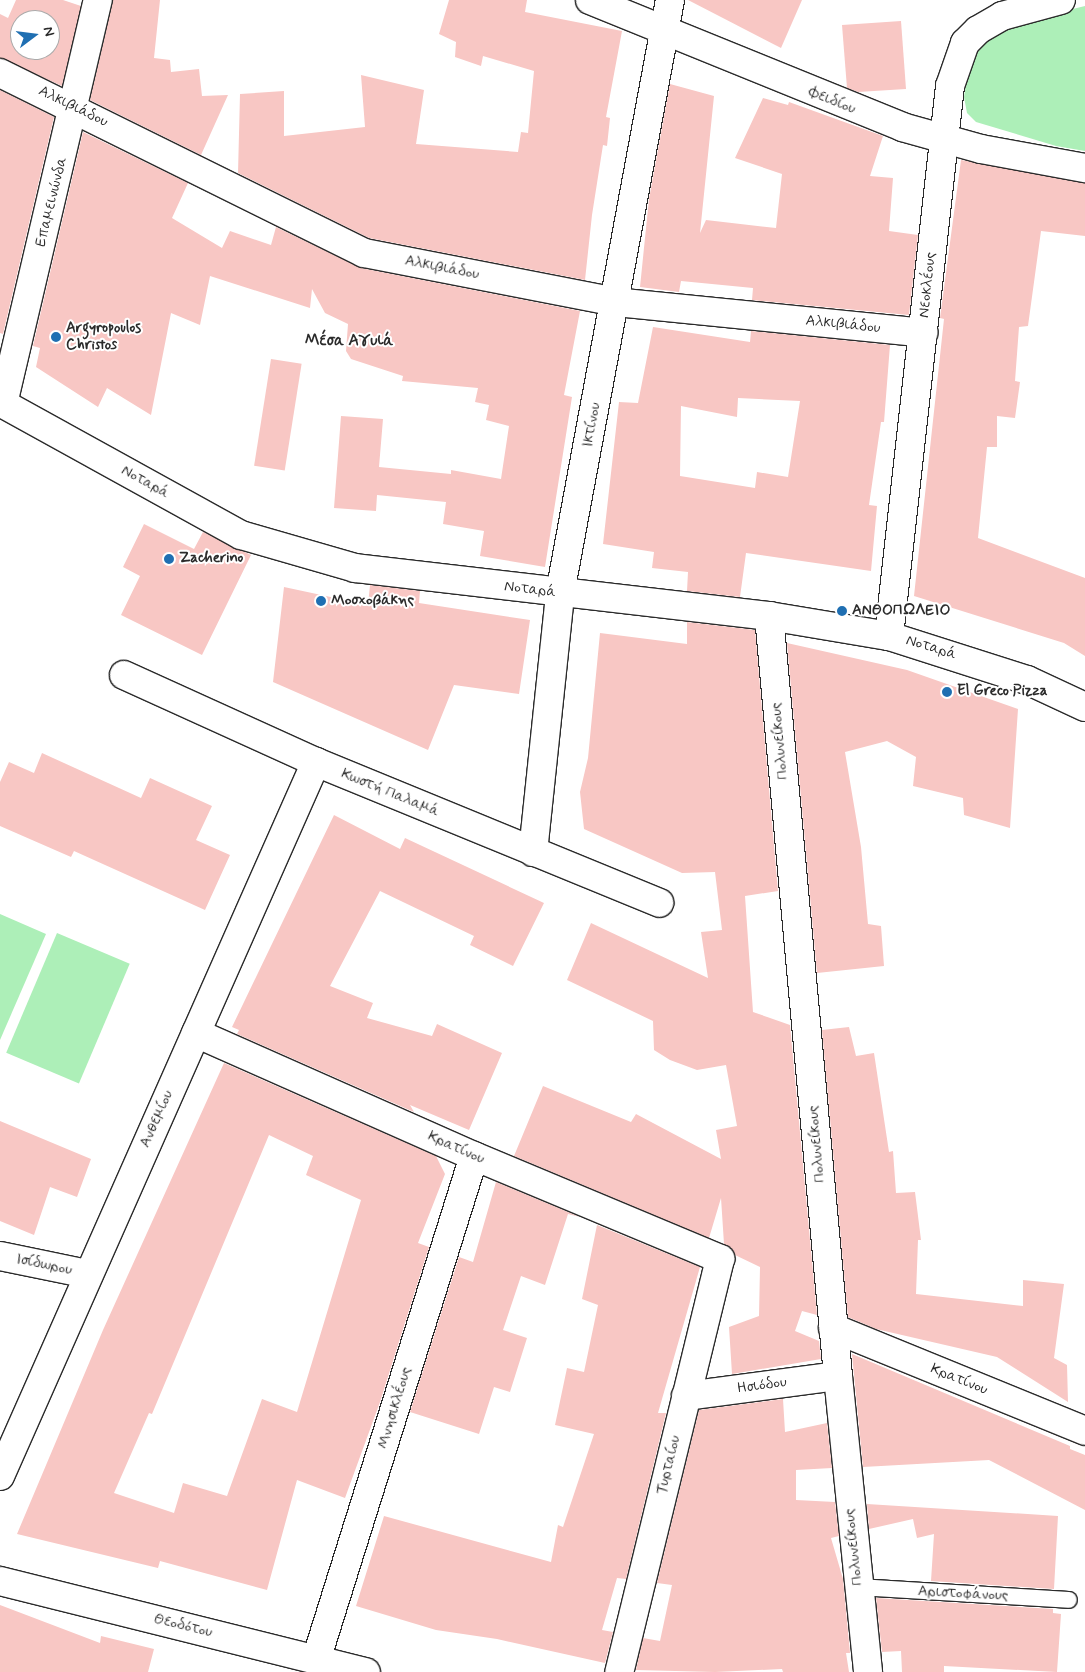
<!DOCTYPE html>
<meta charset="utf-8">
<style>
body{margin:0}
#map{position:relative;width:1085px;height:1672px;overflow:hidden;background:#fff;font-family:Mynerve,sans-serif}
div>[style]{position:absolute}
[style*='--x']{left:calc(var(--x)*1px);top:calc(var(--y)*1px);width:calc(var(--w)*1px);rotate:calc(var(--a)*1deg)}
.green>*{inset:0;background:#adefb8;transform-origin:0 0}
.building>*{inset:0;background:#f8c7c4;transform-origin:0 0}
.roads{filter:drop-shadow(1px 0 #2b2b2b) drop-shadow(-1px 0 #2b2b2b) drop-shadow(0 1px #2b2b2b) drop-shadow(0 -1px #2b2b2b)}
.service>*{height:16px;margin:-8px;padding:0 8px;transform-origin:8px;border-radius:8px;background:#fff}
.minor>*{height:28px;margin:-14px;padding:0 14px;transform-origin:14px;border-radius:14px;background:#fff}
.secondary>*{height:28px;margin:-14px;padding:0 14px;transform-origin:14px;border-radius:14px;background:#fff}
.dots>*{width:14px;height:14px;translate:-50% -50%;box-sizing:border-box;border:2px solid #fff;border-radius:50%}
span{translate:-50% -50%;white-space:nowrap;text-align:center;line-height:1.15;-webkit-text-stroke:4px #fff;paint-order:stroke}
.street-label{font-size:15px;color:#2b2b2b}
.poi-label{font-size:15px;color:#2b2b2b;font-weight:700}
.left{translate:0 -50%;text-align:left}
.neighbourhood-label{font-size:16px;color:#2b2b2b;font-weight:700}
.north{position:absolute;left:10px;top:10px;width:50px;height:50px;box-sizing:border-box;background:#fff;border:1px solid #aaa;border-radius:50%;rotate:75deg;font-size:14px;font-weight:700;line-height:20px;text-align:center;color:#2b2b2b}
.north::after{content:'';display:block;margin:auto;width:18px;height:22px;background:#1f6fb2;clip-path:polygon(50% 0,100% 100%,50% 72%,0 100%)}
</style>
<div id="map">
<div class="green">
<i style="clip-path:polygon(1085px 6px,1085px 151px,1056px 146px,976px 122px,967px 113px,964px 97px,968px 69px,981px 43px,1016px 23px)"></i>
<i style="clip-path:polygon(0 914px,46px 934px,0 1040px)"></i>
<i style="left:57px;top:933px;width:79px;height:130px;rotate:23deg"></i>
</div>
<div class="building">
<i style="clip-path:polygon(evenodd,16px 0,63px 0,81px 6px,62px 86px,0 58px,0 14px,8px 18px,16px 0,20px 20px,50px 20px,50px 50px,20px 50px,20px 20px)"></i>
<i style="clip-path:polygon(113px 0,160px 0,154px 58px,170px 60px,171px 72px,199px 69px,202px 96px,228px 95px,201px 155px,90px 100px)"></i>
<i style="clip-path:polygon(449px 0,527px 0,525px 12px,622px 31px,606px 117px,610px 118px,607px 146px,603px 145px,592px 215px,585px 280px,369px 238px,238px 173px,240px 94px,284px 91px,284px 136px,365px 127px,361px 75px,424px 90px,416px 144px,518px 152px,521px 132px,528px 133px,534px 71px,483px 56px,481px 66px,455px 57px,456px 42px,439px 34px)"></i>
<i style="clip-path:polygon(688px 0,802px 0,781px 48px)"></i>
<i style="clip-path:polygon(901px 21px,906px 89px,858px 92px,847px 88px,842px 25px)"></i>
<i style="clip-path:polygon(670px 84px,714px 96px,700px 233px,706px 220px,776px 228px,782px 174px,735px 158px,763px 98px,788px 105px,789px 102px,883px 136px,870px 176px,893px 178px,889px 231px,918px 235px,909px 315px,752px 300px,753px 288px,681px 281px,679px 292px,640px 287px,649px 199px)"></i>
<i style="clip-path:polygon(0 90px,54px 117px,3px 334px,0 333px)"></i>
<i style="clip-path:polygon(83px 132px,188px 183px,172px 218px,222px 248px,230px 231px,271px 245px,276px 227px,361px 268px,580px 311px,564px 395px,572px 397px,545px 567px,480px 556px,484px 531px,443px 524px,446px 502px,377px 495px,376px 511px,334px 508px,341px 416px,383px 419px,379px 467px,451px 474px,451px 470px,501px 479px,509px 426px,486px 420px,489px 405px,475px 402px,478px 388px,402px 381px,403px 376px,351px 359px,346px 351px,348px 324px,325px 313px,312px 289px,310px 308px,210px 276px,200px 325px,171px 313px,151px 415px,107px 388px,98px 407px,36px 367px,40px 348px,33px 346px)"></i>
<i style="clip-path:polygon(961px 160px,1085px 183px,1085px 236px,1041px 231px,1028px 326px,1019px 327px,1015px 381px,1020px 382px,1015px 418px,997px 416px,997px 447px,987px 447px,978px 538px,1085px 578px,1085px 656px,1064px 643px,914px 596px,944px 319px,940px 318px)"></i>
<i style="clip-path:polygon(evenodd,653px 327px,750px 342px,751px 331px,890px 345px,884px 422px,881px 422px,869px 505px,877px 506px,871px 571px,746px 553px,740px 597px,687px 591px,688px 572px,652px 568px,654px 552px,603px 544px,619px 402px,638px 403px,653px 327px,738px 398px,800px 401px,788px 477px,757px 472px,755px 488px,680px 476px,681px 406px,737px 417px,738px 398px)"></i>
<i style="left:271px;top:359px;width:31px;height:108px;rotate:9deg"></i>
<i style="clip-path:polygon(144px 524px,194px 549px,203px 532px,251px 555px,202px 655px,121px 615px,140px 576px,123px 567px)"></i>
<i style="clip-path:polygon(370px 585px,420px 591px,419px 603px,530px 620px,519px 694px,454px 685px,428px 750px,273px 682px,284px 587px,368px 605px)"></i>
<i style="clip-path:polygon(687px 622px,755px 630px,778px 891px,745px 896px,753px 1012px,790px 1025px,817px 1315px,802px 1311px,795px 1331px,819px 1341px,821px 1359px,732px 1374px,729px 1327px,759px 1316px,760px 1267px,735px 1255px,724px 1244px,721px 1198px,709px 1238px,514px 1156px,543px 1086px,631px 1122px,636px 1114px,721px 1159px,716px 1130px,737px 1126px,726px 1065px,697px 1070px,670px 1060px,654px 1050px,653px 1021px,567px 980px,591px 923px,708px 978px,701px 932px,722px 930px,715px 872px,682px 873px,584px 829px,580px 792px,588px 758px,600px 633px,687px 644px)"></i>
<i style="clip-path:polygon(787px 643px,907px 670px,1018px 709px,1010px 828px,964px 815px,963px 798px,913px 786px,916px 757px,887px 741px,845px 752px,861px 847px,868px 924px,881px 926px,884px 966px,817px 973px)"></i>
<i style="clip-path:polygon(42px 753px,141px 798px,150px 778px,212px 806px,196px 840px,230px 855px,205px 910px,74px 851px,71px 857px,0 826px,0 782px,9px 762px,34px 773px)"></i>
<i style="clip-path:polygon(334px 815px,400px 849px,405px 838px,544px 903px,513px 966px,470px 945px,474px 936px,380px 891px,330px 986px,373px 1003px,367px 1018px,432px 1036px,437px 1024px,502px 1053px,469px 1130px,410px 1105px,414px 1112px,237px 1034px,239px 1030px,232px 1027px)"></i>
<i style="clip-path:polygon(849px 1027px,856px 1056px,874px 1053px,889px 1152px,893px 1151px,896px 1193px,915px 1192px,921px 1240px,918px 1240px,916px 1294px,1023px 1306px,1023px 1280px,1064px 1284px,1054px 1358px,1067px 1365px,1068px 1402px,997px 1357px,876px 1329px,848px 1317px,822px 1030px)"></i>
<i style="clip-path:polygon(evenodd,224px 1063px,436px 1156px,445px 1174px,418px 1243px,429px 1247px,380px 1402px,345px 1498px,297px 1480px,267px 1590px,160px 1561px,158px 1568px,17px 1534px,103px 1330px,224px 1063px,269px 1135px,313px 1156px,306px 1175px,361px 1200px,297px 1412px,262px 1399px,227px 1496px,183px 1483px,174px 1513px,114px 1493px,149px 1413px,152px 1414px,269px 1135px)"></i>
<i style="clip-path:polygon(0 1121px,91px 1159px,77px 1197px,50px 1187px,34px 1235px,0 1221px)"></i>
<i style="clip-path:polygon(496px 1182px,580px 1217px,568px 1214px,545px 1285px,521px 1276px,503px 1330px,527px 1338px,510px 1392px,494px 1387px,479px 1434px,410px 1412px,459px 1257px,473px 1262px)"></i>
<i style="clip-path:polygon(597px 1225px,700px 1267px,658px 1413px,666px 1413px,626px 1579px,617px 1578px,602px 1630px,613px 1632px,605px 1663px,497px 1639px,436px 1630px,356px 1606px,384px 1516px,551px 1562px,558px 1525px,563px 1527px,594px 1434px,555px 1425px,567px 1368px,584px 1372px,598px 1305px,582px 1299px)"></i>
<i style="clip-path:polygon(852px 1354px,1070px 1446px,1070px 1449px,1085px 1455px,1085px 1510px,989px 1460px,863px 1467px)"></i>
<i style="clip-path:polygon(783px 1399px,785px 1432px,827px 1423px,832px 1468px,796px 1470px,796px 1500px,835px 1502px,839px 1536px,831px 1538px,843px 1579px,850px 1653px,846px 1653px,849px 1672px,783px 1672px,782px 1669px,715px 1672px,636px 1670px,643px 1638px,660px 1641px,672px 1585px,657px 1583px,699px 1410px)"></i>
<i style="clip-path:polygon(867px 1504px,1058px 1516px,1054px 1589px,931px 1581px,934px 1534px,917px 1538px,913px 1519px,869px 1529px)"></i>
<i style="clip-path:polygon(876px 1598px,1053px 1609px,1053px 1613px,1061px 1614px,1057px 1672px,944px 1666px,944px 1672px,902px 1672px,901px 1651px,882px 1652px)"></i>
<i style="clip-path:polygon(0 1605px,100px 1643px,101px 1636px,154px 1649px,148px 1672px,0 1672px)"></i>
</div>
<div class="roads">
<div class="service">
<i style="--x:858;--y:1587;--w:211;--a:3.5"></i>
</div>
<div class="minor">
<i style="--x:590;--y:0;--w:337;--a:22.1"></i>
<i style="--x:902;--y:127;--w:82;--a:15.6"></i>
<i style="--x:981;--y:149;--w:106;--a:10.4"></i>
<i style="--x:0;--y:73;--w:406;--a:26.3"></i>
<i style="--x:364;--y:253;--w:256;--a:11"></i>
<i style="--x:615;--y:302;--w:310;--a:5.7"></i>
<i style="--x:3;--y:404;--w:415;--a:-76.8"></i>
<i style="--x:769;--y:616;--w:763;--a:84.81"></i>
<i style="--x:838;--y:1376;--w:298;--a:84.2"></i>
<i style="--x:889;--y:636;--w:553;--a:-83.67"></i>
<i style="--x:950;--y:86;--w:46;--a:-70.8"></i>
<i style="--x:965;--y:43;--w:18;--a:-45"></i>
<i style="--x:978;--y:30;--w:28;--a:-30"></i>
<i style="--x:1002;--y:16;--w:61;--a:-15.2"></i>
<i style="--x:124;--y:675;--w:211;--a:24.4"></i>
<i style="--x:316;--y:762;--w:371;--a:22.3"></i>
<i style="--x:533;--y:852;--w:260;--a:-84"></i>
<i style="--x:560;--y:593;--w:603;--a:-79.49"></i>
<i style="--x:196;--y:1033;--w:304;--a:23.9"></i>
<i style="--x:474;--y:1156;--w:267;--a:22.7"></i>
<i style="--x:720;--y:1259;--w:425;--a:103.7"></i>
<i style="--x:0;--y:1256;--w:90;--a:11.6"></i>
<i style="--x:833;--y:1328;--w:272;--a:22.2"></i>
<i style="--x:686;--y:1396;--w:153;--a:-7.5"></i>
<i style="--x:0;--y:1476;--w:781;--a:-66.13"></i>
<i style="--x:0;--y:1581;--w:377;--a:14"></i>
<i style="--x:316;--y:1660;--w:528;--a:-72.59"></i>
</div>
<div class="secondary">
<i style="--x:0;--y:402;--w:275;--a:28.9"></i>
<i style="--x:241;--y:535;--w:119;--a:16.1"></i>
<i style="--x:355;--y:568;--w:417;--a:6.6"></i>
<i style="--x:769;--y:616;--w:122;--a:9.5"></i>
<i style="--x:889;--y:636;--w:145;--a:17.7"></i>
<i style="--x:1027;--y:680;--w:64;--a:25"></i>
</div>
</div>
<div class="dots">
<i style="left:56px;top:337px;background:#1f6fb2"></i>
<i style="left:169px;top:559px;background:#1f6fb2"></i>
<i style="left:321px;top:601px;background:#1f6fb2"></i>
<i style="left:842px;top:611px;background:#1f6fb2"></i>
<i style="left:947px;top:692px;background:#1f6fb2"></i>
</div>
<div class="street-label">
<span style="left:832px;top:101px;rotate:22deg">Φειδίου</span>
<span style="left:73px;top:107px;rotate:26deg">Αλκιβιάδου</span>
<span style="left:52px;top:202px;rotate:-76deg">Επαμεινώνδα</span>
<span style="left:442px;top:268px;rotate:11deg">Αλκιβιάδου</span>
<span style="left:928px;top:285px;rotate:-84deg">Νεοκλέους</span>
<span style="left:843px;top:325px;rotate:6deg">Αλκιβιάδου</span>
<span style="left:592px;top:425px;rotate:-79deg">Ικτίνου</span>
<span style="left:145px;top:482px;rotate:29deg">Νοταρά</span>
<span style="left:530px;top:590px;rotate:7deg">Νοταρά</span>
<span style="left:931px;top:648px;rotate:17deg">Νοταρά</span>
<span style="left:780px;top:741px;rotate:-95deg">Πολυνείκους</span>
<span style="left:390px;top:793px;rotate:22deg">Κωστή Παλαμά</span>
<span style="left:157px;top:1119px;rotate:-66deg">Ανθεμίου</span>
<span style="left:817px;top:1144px;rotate:-95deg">Πολυνείκους</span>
<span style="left:456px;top:1148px;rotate:24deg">Κρατίνου</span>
<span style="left:44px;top:1265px;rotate:12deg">Ισίδωρου</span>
<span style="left:959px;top:1380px;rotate:22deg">Κρατίνου</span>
<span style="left:762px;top:1386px;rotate:-8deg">Ησιόδου</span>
<span style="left:395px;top:1408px;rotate:-73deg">Μνησικλέους</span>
<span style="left:669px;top:1465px;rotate:-76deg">Τυρταίου</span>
<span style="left:854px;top:1547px;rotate:-96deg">Πολυνείκους</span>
<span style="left:963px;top:1594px;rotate:3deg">Αριστοφάνους</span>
<span style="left:183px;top:1626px;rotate:14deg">Θεοδότου</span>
</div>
<div class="poi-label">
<span class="left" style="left:66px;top:337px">Argyropoulos<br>Christos</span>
<span class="left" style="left:179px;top:559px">Zacherino</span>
<span class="left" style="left:331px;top:601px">Μοσχοβάκης</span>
<span class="left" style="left:852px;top:611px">ΑΝΘΟΠΩΛΕΙΟ</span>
<span class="left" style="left:957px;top:692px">El Greco Pizza</span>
</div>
<div class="neighbourhood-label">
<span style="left:349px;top:341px">Μέσα Αγυιά</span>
</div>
<div class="north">N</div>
</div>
